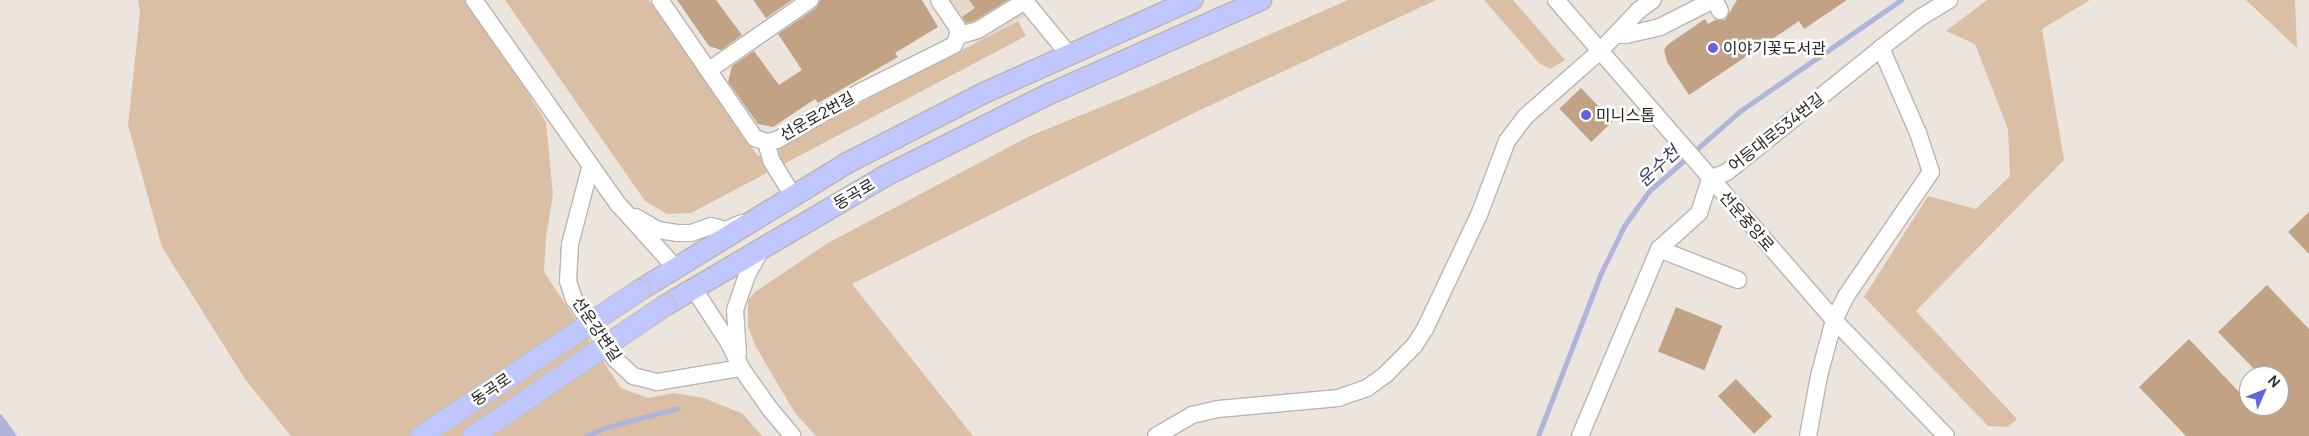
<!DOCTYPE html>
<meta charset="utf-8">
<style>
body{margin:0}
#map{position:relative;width:2309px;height:436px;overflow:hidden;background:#ece5de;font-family:Manrope,"Noto Sans KR",sans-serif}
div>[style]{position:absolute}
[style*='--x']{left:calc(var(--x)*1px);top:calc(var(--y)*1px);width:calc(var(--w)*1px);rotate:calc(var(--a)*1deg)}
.built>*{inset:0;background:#e6d9cc}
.green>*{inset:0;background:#dabfa5}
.water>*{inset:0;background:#aeb4da}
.stream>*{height:5px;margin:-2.5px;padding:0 2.5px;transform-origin:2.5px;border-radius:2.5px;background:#aeb4da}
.building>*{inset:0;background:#c1a284;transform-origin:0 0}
.roads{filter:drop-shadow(1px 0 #bbb4ae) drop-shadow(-1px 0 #bbb4ae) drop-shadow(0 1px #bbb4ae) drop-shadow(0 -1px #bbb4ae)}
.minor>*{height:16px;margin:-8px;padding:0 8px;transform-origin:8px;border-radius:8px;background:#fff}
.major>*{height:20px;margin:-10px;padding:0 10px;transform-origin:10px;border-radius:10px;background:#c0c6fe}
.bridges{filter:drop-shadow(1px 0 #c2c1c1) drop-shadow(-1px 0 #c2c1c1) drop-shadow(0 1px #c2c1c1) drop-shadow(0 -1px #c2c1c1)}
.major-bridge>*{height:20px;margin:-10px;padding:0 10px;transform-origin:10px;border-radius:10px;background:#c0c6fe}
.dots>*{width:14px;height:14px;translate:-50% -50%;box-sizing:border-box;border:2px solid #fff;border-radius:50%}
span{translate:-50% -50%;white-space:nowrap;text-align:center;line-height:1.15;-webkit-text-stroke:5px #fff;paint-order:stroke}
.poi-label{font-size:16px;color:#262320}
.left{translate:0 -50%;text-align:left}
.street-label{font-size:16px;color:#262320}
.water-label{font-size:18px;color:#34386a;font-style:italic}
.north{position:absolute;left:2239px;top:366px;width:50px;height:50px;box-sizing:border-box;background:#fff;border:1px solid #a8a7a6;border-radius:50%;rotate:46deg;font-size:14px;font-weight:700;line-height:20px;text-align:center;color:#262320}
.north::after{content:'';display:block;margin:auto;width:18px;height:22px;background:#6264dd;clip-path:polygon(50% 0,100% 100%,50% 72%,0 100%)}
</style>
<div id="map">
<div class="built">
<i style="clip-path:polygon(946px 0,1015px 0,1026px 16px,976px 43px)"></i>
</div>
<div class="green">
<i style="clip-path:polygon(138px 0,464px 0,505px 57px,546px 122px,553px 195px,546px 237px,544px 272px,621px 388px,648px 398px,674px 393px,704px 398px,743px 414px,762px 436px,291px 436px,245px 379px,162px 247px,128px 125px,140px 13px)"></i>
<i style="clip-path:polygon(505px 0,649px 0,758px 156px,1018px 21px,1026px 36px,691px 213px,667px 214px,645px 201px)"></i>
<i style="clip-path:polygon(1348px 0,1436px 0,1196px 112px,852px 284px,973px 436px,816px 436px,795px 413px,756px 347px,748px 327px,748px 301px,755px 292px,828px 243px,1030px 136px,1150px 87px)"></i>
<i style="clip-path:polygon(1484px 0,1513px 0,1565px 60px,1550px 69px,1539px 63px)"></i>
<i style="clip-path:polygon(1987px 0,2090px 0,2042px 29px,2064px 160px,1916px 311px,2017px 419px,2008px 427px,1988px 426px,1864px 297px,1928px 196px,1976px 209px,2010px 176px,2008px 129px,1975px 44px,1946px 31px)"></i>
<i style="clip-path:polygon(2246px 0,2295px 0,2297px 48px)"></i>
</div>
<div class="water">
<i style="clip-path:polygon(0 414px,2px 415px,17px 436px,0 436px)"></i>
</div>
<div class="stream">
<i style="--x:586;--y:436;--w:23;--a:-23"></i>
<i style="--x:607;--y:427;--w:73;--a:-15"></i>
<i style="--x:1538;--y:436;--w:175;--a:-68.9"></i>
<i style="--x:1601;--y:273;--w:52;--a:-63.9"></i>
<i style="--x:1624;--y:226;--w:43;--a:-54.5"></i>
<i style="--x:1649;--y:191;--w:121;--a:-41.3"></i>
<i style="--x:1740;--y:111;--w:196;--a:-34.6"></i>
</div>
<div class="building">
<i style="clip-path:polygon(677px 0,716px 0,742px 35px,721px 50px,709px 46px)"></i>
<i style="clip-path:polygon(753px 0,792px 0,766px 18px)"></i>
<i style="clip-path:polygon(820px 0,922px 0,938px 27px,895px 53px,898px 57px,818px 103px,815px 99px,773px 127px,758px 124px,728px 82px,732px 66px,754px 51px,779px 85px,802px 70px,778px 34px,816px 8px)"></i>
<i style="clip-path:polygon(969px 0,1008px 0,974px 21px,966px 23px,962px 17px,975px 8px)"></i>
<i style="clip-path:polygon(1737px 0,1847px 0,1804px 29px,1799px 21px,1689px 95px,1667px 62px,1664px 50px,1667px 45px,1705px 19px,1708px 24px,1715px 20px,1725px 20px)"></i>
<i style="left:1581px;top:88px;width:46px;height:30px;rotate:46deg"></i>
<i style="clip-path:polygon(2309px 212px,2309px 254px,2288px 232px)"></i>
<i style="clip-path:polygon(2267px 285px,2309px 329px,2309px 436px,2186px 436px,2139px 387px,2189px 339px,2239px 392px,2249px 383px,2249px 406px,2279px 406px,2279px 376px,2261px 376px,2218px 332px)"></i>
<i style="left:1676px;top:307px;width:50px;height:48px;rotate:22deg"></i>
<i style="left:1736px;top:379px;width:52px;height:25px;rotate:46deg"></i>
</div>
<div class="roads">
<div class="minor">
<i style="--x:474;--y:0;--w:250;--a:54.8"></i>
<i style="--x:618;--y:204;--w:85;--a:47.9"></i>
<i style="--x:660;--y:0;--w:168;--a:55.5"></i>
<i style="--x:755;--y:138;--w:12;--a:20"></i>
<i style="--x:766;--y:142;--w:11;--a:-10"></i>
<i style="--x:777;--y:140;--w:94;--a:-30.1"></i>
<i style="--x:858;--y:93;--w:107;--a:-26.6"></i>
<i style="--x:954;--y:45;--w:10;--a:-66"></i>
<i style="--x:958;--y:36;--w:9;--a:-96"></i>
<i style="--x:957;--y:27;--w:32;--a:-124"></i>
<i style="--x:1024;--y:0;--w:72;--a:50.6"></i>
<i style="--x:1556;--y:0;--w:424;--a:49"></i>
<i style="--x:1834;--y:320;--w:161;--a:46"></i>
<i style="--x:1616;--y:35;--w:10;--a:0"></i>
<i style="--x:1626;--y:35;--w:35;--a:-13"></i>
<i style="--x:1660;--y:27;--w:55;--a:-27"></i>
<i style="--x:1709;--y:2;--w:6;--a:-9"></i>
<i style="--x:1715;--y:1;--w:11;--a:63"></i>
<i style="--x:958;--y:36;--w:21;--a:-17"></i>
<i style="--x:978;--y:30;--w:55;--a:-31.7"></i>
<i style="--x:709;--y:70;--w:123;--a:-34.7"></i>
<i style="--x:766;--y:142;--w:19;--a:74"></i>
<i style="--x:771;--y:160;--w:42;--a:58.6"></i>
<i style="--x:590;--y:168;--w:79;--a:104.7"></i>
<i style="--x:570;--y:244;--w:37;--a:93"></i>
<i style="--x:568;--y:281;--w:19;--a:72"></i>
<i style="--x:574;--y:299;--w:73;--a:55.7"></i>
<i style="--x:615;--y:359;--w:25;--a:43"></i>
<i style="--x:633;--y:376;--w:25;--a:14"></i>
<i style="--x:657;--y:382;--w:85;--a:-9.5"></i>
<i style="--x:1710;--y:179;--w:18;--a:-22"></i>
<i style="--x:1727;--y:172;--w:198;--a:-38.8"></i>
<i style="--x:1881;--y:48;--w:51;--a:-37.8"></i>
<i style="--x:1921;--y:17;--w:33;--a:-31"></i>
<i style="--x:636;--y:217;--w:26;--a:31"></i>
<i style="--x:658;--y:230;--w:19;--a:9"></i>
<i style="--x:677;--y:233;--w:14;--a:0"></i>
<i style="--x:691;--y:233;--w:21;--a:-19"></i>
<i style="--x:711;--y:226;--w:16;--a:15"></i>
<i style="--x:726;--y:230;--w:17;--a:-24"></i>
<i style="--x:1659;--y:249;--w:85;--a:21.4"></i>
<i style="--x:694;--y:289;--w:64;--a:57.1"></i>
<i style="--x:729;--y:343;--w:28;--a:64"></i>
<i style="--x:741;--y:368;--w:50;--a:54.7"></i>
<i style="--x:770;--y:409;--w:35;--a:50"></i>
<i style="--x:738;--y:353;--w:43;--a:-94"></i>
<i style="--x:735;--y:310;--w:39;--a:-71"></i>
<i style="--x:748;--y:273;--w:29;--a:-61"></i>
<i style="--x:1156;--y:436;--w:42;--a:-30.3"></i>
<i style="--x:1192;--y:415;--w:27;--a:-13"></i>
<i style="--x:1218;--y:409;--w:121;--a:-5.2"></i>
<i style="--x:1338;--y:398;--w:31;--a:-19"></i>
<i style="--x:1367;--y:388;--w:24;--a:-36"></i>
<i style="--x:1386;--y:374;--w:40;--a:-45"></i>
<i style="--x:1414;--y:346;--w:20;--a:-57"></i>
<i style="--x:1425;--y:329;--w:126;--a:-64.7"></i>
<i style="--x:1479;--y:215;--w:79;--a:-69.3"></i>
<i style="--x:1507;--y:141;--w:30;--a:-53"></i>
<i style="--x:1525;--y:117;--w:98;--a:-41.3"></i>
<i style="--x:1599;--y:52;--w:58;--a:-46.4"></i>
<i style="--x:1639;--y:10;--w:17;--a:-36"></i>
<i style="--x:1580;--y:436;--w:203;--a:-67.1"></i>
<i style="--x:1659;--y:249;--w:54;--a:-42"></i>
<i style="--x:1699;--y:213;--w:36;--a:-72"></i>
<i style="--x:1808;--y:436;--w:61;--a:-79.6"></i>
<i style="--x:1819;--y:376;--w:58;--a:-75"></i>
<i style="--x:1834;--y:320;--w:27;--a:-63"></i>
<i style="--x:1846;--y:296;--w:150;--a:-55.6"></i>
<i style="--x:1931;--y:172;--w:41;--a:-108.4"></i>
<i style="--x:1918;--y:133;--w:93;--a:-113.5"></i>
</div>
<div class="major">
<i style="--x:640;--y:290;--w:243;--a:-31.5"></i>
<i style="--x:847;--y:163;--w:156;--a:-27.1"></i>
<i style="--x:986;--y:92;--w:226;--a:-24.1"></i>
<i style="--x:666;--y:305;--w:252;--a:-30.5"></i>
<i style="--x:883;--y:177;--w:186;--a:-26.6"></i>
<i style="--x:1049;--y:94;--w:232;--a:-23.9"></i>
</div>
</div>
<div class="bridges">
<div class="major-bridge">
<i style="--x:421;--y:436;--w:263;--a:-33.7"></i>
<i style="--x:473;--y:436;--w:233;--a:-34.2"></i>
</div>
</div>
<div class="dots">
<i style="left:1713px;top:48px;background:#6264dd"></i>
<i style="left:1586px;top:115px;background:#6264dd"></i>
</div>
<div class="poi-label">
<span class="left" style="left:1723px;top:48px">이야기꽃도서관</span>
<span class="left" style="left:1596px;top:115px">미니스톱</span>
</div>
<div class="street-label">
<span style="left:817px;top:116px;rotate:-29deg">선운로2번길</span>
<span style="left:1776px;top:132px;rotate:-38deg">어등대로534번길</span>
<span style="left:854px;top:194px;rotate:-30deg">동곡로</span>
<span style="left:1747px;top:221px;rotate:49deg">선운중앙로</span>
<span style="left:597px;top:329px;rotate:56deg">선운강변길</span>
<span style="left:491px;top:389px;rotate:-34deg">동곡로</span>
</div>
<div class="water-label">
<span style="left:1658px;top:166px;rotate:-43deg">운수천</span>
</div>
<div class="north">N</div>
</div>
